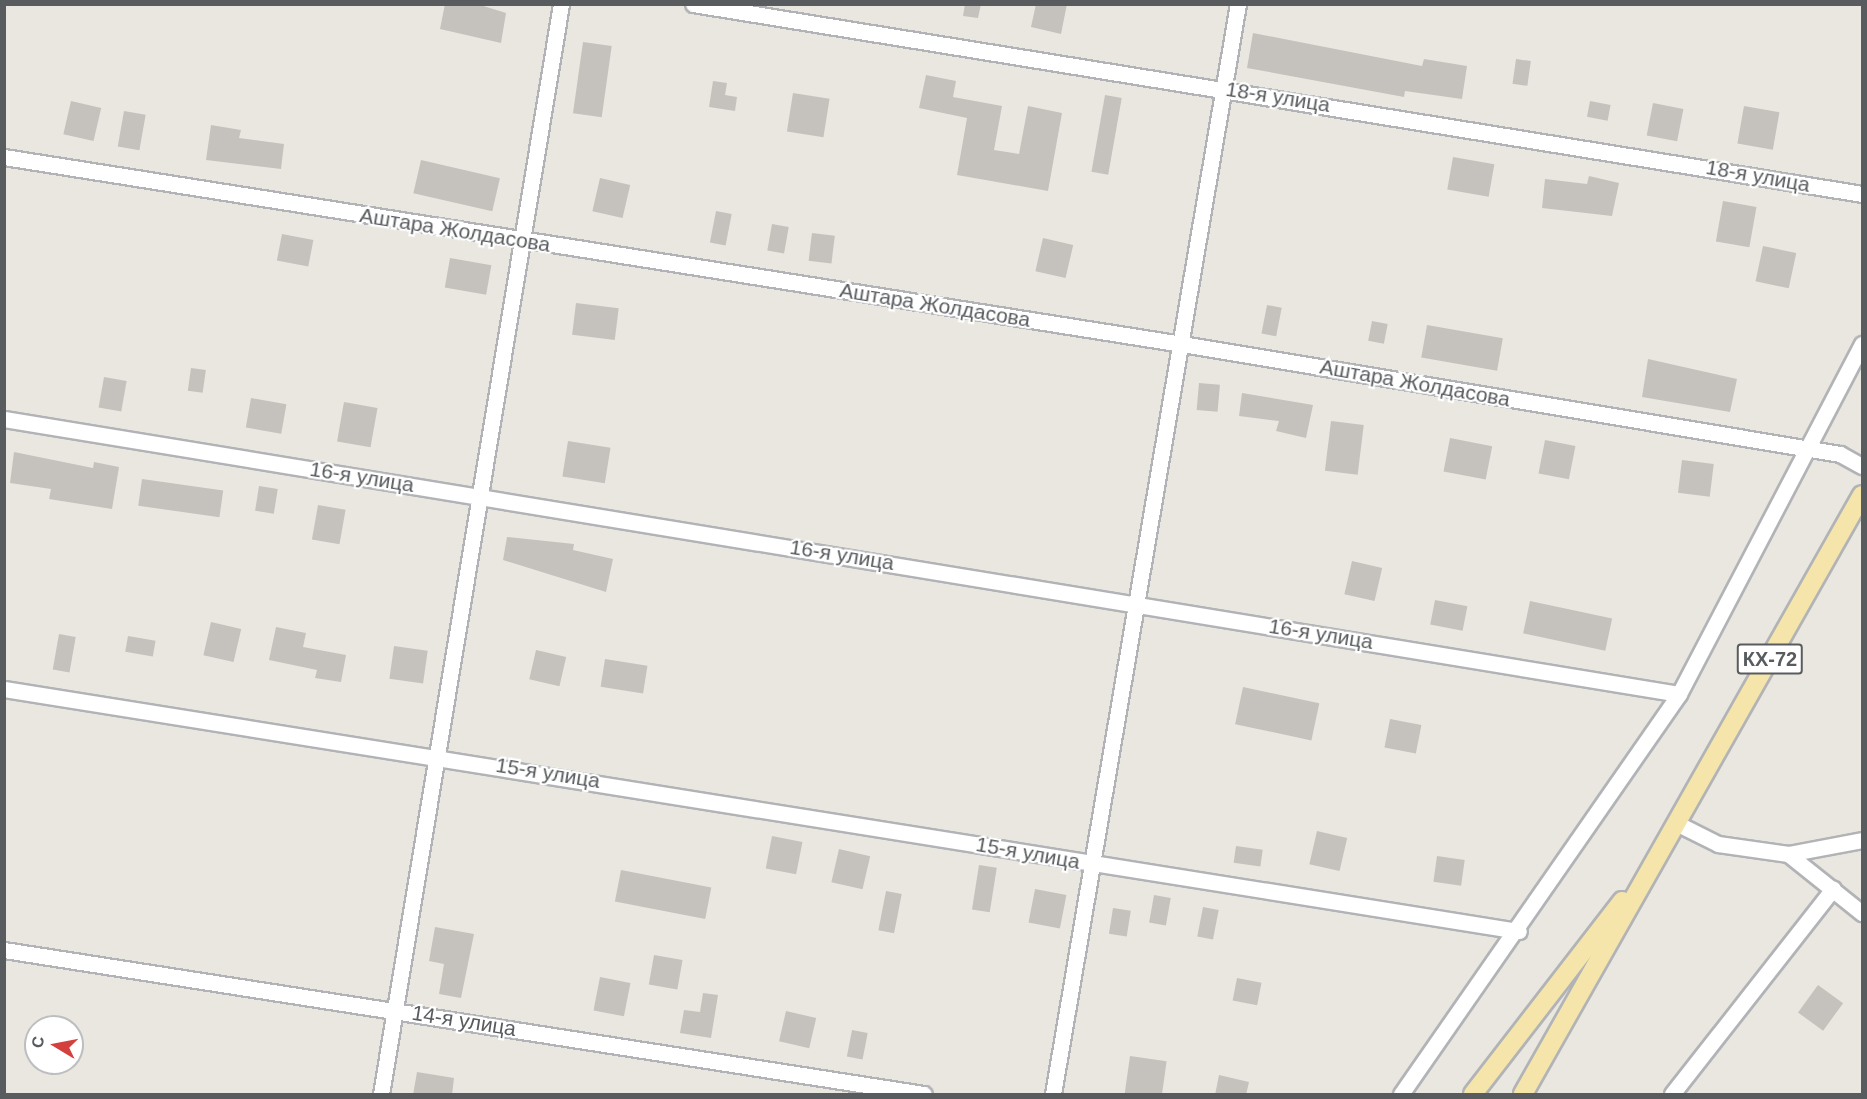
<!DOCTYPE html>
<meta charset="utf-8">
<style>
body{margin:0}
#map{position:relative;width:1867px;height:1099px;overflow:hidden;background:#eae7e0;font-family:Arial,sans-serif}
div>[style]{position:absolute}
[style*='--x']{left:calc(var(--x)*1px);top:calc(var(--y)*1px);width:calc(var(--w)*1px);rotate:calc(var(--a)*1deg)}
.building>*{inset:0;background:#c5c2bd;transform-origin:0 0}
.roads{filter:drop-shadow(2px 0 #b1b3b6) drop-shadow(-2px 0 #b1b3b6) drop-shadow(0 2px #b1b3b6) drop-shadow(0 -2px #b1b3b6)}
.minor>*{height:15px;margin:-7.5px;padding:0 7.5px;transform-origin:7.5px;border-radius:7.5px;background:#fff}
.major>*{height:18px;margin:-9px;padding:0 9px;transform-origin:9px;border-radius:9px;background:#f5e5aa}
span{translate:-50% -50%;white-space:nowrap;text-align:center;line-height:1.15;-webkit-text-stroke:4.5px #fff;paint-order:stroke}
.shield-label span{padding:2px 4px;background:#fff;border:2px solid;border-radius:4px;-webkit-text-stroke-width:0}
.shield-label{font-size:20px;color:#595c5f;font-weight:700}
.street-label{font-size:21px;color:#595c5f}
.frame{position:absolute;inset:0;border:6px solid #595c5f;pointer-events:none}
.north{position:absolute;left:24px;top:1015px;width:60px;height:60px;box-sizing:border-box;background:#fff;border:2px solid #bdbebf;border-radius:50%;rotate:280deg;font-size:16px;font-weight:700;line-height:24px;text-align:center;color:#595c5f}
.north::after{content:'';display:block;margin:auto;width:21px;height:27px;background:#d4403c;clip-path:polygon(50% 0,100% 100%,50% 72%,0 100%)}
</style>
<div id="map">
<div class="building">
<i style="clip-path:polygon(445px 4px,477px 4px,506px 13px,501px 43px,440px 29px)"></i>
<i style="clip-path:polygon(965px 4px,981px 4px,978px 18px,963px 16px)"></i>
<i style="clip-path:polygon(1036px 4px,1067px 4px,1061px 34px,1031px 27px)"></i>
<i style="clip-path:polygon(1253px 33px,1422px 66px,1424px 59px,1467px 66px,1462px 99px,1405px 91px,1404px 97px,1247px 68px)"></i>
<i style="left:583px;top:42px;width:29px;height:72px;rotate:8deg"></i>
<i style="left:1516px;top:59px;width:15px;height:25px;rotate:8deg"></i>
<i style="clip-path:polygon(926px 75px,956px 81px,953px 97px,1002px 106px,994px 150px,1019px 154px,1028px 106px,1062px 113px,1048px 191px,957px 175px,967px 118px,919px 108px)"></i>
<i style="clip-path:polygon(713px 81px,727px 83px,725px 95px,737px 97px,735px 111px,709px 107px)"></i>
<i style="left:793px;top:93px;width:37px;height:39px;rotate:9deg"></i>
<i style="left:1105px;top:95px;width:17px;height:78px;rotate:10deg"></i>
<i style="left:71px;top:101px;width:31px;height:34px;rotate:13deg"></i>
<i style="left:1590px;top:101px;width:21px;height:16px;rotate:11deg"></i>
<i style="left:1653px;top:103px;width:31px;height:33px;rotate:11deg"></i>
<i style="left:1744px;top:106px;width:36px;height:38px;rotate:10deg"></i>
<i style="left:124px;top:111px;width:22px;height:36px;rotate:10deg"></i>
<i style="clip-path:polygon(211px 125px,241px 130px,239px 138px,284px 144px,281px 169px,206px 160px)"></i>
<i style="left:1453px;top:157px;width:42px;height:33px;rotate:10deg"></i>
<i style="left:421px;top:160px;width:81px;height:34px;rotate:13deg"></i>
<i style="clip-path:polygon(1589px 176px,1619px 183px,1612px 216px,1542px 208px,1545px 179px,1587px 184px)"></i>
<i style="left:600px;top:178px;width:31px;height:34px;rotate:13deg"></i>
<i style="left:1723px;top:201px;width:34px;height:41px;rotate:10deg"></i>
<i style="left:716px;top:211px;width:16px;height:32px;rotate:11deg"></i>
<i style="left:772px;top:224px;width:17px;height:27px;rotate:10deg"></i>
<i style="left:812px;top:233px;width:23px;height:28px;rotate:7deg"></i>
<i style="left:282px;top:234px;width:32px;height:27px;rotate:11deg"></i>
<i style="left:1043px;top:238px;width:31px;height:34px;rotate:13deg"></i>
<i style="left:1763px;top:246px;width:34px;height:36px;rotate:12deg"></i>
<i style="left:450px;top:258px;width:42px;height:30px;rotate:10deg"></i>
<i style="left:576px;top:303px;width:43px;height:32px;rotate:7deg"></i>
<i style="left:1267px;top:305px;width:15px;height:29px;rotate:11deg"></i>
<i style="left:1372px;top:321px;width:16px;height:20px;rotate:11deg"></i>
<i style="left:1427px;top:325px;width:77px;height:33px;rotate:10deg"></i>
<i style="clip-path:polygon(1648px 359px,1737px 379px,1730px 412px,1642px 397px)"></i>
<i style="left:191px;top:368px;width:15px;height:23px;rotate:8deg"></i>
<i style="left:104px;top:377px;width:23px;height:31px;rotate:10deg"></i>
<i style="left:1199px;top:383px;width:21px;height:27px;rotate:5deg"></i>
<i style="clip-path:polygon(1242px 393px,1313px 405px,1306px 438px,1276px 431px,1279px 421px,1239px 416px)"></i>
<i style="left:251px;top:398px;width:36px;height:30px;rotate:10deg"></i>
<i style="left:344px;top:402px;width:34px;height:40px;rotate:10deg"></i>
<i style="left:1331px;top:421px;width:33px;height:50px;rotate:7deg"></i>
<i style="left:1450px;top:438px;width:43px;height:34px;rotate:11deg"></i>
<i style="left:1545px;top:440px;width:31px;height:34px;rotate:11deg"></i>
<i style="left:568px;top:441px;width:43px;height:36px;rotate:9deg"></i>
<i style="clip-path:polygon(14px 452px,93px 468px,94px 462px,119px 467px,112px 509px,49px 499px,51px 489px,10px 483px)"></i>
<i style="left:1682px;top:460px;width:32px;height:33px;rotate:7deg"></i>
<i style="left:142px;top:479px;width:82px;height:27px;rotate:8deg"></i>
<i style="left:259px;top:486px;width:19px;height:25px;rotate:9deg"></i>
<i style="left:318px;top:505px;width:28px;height:35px;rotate:10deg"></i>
<i style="clip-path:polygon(507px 537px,574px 544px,573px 550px,613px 559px,606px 592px,503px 560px)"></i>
<i style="left:1352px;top:561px;width:31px;height:34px;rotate:13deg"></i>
<i style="left:1435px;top:600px;width:33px;height:25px;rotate:11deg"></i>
<i style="left:1530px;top:601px;width:84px;height:33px;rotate:12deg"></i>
<i style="left:211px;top:622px;width:31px;height:34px;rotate:13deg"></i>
<i style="clip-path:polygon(276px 627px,306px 633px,303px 647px,346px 655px,341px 682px,315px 678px,317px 670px,269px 660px)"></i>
<i style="left:59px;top:634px;width:17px;height:36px;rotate:10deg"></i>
<i style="left:128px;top:636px;width:28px;height:16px;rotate:10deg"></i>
<i style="left:394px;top:646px;width:34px;height:33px;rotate:8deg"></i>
<i style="left:536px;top:650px;width:31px;height:30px;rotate:13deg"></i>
<i style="left:605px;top:659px;width:43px;height:28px;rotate:9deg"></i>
<i style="left:1243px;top:687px;width:78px;height:38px;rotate:12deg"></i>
<i style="left:1390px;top:719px;width:32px;height:29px;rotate:11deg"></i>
<i style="left:1317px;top:831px;width:31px;height:34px;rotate:13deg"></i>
<i style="left:772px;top:836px;width:31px;height:33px;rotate:11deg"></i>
<i style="left:1236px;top:846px;width:27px;height:17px;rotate:8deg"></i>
<i style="left:839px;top:849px;width:32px;height:34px;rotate:13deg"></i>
<i style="left:1437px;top:856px;width:28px;height:26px;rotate:8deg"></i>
<i style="left:979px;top:865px;width:18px;height:45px;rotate:9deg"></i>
<i style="left:621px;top:870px;width:92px;height:32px;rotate:11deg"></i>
<i style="left:1035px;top:889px;width:32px;height:34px;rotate:11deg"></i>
<i style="left:886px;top:891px;width:16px;height:40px;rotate:11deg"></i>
<i style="left:1154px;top:895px;width:17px;height:28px;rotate:10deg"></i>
<i style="left:1203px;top:907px;width:16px;height:30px;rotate:11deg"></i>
<i style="left:1113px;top:908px;width:18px;height:26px;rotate:9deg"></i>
<i style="clip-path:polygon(435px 927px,474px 934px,461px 998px,439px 994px,444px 964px,429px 961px)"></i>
<i style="left:654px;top:955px;width:29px;height:30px;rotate:10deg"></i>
<i style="left:600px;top:977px;width:31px;height:34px;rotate:11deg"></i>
<i style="left:1237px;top:978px;width:25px;height:23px;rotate:11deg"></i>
<i style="left:1818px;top:985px;width:31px;height:34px;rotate:36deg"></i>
<i style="clip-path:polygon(703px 993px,718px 995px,711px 1038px,680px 1033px,684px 1010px,700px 1012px)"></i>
<i style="left:786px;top:1011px;width:31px;height:31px;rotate:13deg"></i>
<i style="left:852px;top:1030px;width:16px;height:27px;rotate:11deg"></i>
<i style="left:1130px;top:1056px;width:37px;height:39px;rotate:8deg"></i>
<i style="clip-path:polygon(417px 1072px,454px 1078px,452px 1095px,413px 1095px)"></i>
<i style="clip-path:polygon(1219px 1075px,1249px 1082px,1246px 1095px,1215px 1095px)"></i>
</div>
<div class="roads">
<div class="minor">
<i style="--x:693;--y:4;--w:1184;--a:9.23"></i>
<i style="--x:4;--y:157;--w:1193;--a:9.02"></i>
<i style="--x:1182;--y:344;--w:667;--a:9.49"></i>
<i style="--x:1840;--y:454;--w:25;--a:29"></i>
<i style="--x:4;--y:419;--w:1697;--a:9.32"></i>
<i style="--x:4;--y:689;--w:1534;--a:9.08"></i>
<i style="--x:1678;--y:824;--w:45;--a:26.6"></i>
<i style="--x:1718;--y:844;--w:71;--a:8.1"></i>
<i style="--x:1788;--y:854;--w:95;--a:38.6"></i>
<i style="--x:1788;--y:854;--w:75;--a:-10.7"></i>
<i style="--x:4;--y:950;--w:931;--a:8.9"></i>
<i style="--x:381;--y:1094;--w:1105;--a:-80.62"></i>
<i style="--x:1053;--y:1094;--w:1106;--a:-80.37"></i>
<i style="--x:1401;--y:1094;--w:487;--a:-55.2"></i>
<i style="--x:1679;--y:694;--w:395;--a:-62.4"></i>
<i style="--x:1672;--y:1094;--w:261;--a:-51.9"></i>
</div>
<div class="major">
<i style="--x:1473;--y:1094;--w:244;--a:-52.3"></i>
<i style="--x:1523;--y:1094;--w:688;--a:-60.49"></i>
</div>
</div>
<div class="shield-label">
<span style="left:1770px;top:659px">КХ-72</span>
</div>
<div class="street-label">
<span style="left:1278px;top:97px;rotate:9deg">18-я улица</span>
<span style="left:1758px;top:176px;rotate:10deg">18-я улица</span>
<span style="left:455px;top:230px;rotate:9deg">Аштара Жолдасова</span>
<span style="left:935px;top:305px;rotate:9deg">Аштара Жолдасова</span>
<span style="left:1415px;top:383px;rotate:10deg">Аштара Жолдасова</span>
<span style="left:362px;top:477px;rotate:9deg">16-я улица</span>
<span style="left:842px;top:555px;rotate:9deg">16-я улица</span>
<span style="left:1321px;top:634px;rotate:9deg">16-я улица</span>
<span style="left:548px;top:773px;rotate:9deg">15-я улица</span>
<span style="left:1028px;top:853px;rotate:10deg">15-я улица</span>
<span style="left:464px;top:1021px;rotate:9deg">14-я улица</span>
</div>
<div class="frame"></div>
<div class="north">С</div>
</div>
